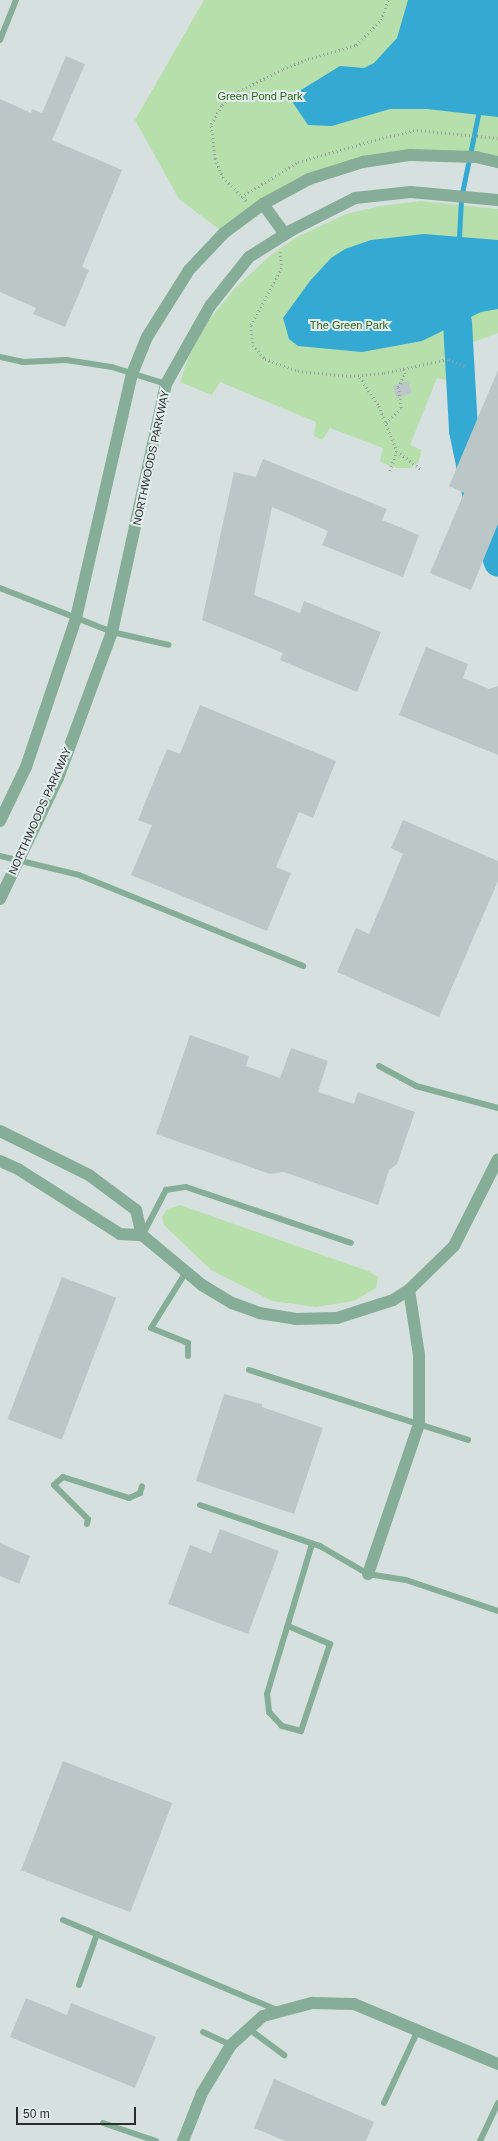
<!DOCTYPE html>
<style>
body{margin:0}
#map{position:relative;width:498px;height:2141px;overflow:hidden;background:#d6e1df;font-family:Arial,sans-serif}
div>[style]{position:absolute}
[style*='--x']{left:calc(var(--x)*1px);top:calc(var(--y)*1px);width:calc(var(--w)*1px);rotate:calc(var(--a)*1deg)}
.green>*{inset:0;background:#b6dfab}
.water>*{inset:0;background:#33a9d3}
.stream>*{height:5px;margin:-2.5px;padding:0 2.5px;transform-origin:2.5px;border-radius:2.5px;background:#33a9d3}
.river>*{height:29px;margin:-14.5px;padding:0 14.5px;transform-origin:14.5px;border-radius:14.5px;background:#33a9d3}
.building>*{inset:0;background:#bbc6c7;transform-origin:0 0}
.path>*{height:2.5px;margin-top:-1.25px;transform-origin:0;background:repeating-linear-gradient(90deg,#98a19f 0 1px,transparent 0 4px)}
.service>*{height:6px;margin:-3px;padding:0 3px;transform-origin:3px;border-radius:3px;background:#85ad97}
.minor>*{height:12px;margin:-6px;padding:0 6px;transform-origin:6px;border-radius:6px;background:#85ad97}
span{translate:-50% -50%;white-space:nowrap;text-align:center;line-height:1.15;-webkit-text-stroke:4px #e3eeec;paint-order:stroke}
.park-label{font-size:11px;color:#2d631b}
.street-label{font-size:11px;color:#292d2c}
.scale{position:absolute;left:16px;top:2107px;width:120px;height:18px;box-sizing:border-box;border:2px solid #292d2c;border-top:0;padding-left:5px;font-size:12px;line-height:14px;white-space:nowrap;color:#292d2c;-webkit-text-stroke:3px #e3eeec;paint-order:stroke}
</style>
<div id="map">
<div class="green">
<i style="clip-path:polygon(204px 0,498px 0,498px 162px,410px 155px,309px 179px,224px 233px,179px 199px,135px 120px)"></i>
<i style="clip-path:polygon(421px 201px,498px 209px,498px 333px,471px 343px,462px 354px,450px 381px,437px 378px,410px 445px,422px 450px,418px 463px,411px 468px,397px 468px,385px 464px,380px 461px,383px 448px,330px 428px,322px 440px,314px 436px,316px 422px,220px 382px,212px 395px,180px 382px,188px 358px,207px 323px,235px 288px,272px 254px,297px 237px,346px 214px,380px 206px)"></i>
<i style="clip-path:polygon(180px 1205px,368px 1271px,378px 1277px,376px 1288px,354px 1301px,316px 1307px,272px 1301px,211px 1270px,164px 1225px,162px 1217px,167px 1209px)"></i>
</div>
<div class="water">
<i style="clip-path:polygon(408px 0,498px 0,498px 117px,427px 109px,390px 109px,332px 126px,308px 125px,291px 100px,293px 95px,340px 66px,364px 68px,374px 63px,397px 38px)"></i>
<i style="clip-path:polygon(424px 234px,498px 240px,498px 309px,481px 312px,422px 341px,362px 352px,298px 346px,289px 339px,283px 318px,310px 281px,331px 258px,345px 249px,371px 240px)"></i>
</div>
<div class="stream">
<i style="--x:459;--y:237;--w:39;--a:-87"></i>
<i style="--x:461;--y:198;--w:85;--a:-78.4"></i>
</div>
<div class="river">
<i style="--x:457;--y:322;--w:108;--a:86.8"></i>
<i style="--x:463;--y:430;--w:79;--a:78.3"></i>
<i style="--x:479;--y:507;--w:58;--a:70.9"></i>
</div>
<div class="building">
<i style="clip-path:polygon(66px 56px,85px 64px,52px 140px,122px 170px,82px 267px,89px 270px,65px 327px,33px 314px,36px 308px,0 292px,0 99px,31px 113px,32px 109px,42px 113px)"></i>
<i style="clip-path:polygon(498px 370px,498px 524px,471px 590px,430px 573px,464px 493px,449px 486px)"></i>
<i style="left:408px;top:381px;width:13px;height:16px;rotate:72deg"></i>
<i style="clip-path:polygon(263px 459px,387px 509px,382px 520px,419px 535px,403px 577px,322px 545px,328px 531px,272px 507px,254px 595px,300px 613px,304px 601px,381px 632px,357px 692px,280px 660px,283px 653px,202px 620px,234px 472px,256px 477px)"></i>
<i style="clip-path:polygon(426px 647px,468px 664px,463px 678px,489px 689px,498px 686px,498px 755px,399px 715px)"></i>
<i style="clip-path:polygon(200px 705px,336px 761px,313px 818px,299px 812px,276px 867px,291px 873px,267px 931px,131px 875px,152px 825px,138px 820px,167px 749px,180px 754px)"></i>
<i style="clip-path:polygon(403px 820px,498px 861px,498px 881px,439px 1017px,337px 972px,356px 928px,369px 934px,403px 854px,391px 848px)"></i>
<i style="clip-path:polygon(190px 1035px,249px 1056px,246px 1066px,280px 1078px,291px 1048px,328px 1061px,318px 1092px,354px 1104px,358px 1092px,415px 1112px,397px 1164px,389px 1170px,378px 1205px,284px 1172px,270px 1174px,156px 1134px)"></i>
<i style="left:62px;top:1277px;width:58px;height:152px;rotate:21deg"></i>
<i style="clip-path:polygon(224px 1394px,262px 1404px,262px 1407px,323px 1428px,294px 1514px,196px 1481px)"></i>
<i style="clip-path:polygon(220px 1529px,279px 1551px,248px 1634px,168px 1604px,190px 1545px,211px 1553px)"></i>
<i style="clip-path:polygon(0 1543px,30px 1556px,19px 1584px,0 1576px)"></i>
<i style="left:63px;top:1761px;width:117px;height:117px;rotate:21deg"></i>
<i style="clip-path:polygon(26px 1998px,67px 2015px,71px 2003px,156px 2037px,135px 2088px,10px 2037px)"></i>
<i style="clip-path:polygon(274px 2079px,374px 2122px,366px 2141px,285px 2141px,254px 2128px)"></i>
</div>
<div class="path">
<i style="--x:241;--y:197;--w:67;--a:-31.6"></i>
<i style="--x:298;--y:162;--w:91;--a:-15.9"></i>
<i style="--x:386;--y:137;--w:32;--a:-13"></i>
<i style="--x:417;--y:130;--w:81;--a:5.6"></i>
<i style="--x:246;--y:201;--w:33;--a:-135"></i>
<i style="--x:223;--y:178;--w:21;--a:-113"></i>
<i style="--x:215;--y:159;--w:35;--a:-97"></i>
<i style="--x:211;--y:124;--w:22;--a:-60"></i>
<i style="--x:222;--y:105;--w:18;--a:-43"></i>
<i style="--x:235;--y:93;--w:54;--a:-26.6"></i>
<i style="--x:283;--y:69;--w:27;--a:-22"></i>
<i style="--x:308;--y:59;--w:50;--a:-16.3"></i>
<i style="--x:356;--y:45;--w:35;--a:-45"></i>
<i style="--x:381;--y:20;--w:21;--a:-71"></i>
<i style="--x:280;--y:252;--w:16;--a:83"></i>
<i style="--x:282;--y:268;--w:66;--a:118.1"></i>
<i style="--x:251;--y:326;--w:19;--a:84"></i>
<i style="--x:253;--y:345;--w:18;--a:49"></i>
<i style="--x:265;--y:359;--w:35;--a:20"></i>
<i style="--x:298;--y:371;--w:52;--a:5.5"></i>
<i style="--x:350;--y:376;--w:34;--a:-5"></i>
<i style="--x:384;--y:373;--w:66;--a:-12.2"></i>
<i style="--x:449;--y:359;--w:19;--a:25"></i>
<i style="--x:360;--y:377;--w:35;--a:57"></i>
<i style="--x:379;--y:406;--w:48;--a:68.2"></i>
<i style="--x:397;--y:451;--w:24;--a:109"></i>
<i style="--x:386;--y:423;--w:21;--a:-45"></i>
<i style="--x:401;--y:408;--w:21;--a:-98"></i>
<i style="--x:398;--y:387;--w:15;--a:-62"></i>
<i style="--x:405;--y:374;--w:7;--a:-106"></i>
<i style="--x:397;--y:451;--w:30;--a:37"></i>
</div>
<div class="service">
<i style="--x:0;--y:40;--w:43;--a:-68.2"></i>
<i style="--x:0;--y:357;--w:24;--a:12"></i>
<i style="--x:23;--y:362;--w:43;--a:-2.7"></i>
<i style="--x:66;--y:360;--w:47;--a:8.7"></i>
<i style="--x:112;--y:367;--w:57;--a:17.5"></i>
<i style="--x:0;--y:588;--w:120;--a:21.4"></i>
<i style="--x:112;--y:632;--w:58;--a:12.8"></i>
<i style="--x:0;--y:856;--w:81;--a:13.5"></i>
<i style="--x:79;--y:875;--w:242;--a:22.1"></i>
<i style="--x:379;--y:1066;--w:42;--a:28.4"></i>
<i style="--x:416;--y:1086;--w:85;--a:15"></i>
<i style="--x:143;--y:1234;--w:50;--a:-62.4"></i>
<i style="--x:166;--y:1190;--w:20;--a:-9"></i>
<i style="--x:186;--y:1187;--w:174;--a:18.7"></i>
<i style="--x:186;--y:1272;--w:66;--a:122"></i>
<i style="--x:151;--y:1328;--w:40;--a:22"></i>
<i style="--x:188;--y:1343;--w:13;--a:90"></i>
<i style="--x:249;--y:1370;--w:230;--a:17.7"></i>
<i style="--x:200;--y:1505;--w:127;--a:18.9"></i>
<i style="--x:320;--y:1546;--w:56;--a:30.3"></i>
<i style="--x:368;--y:1574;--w:38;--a:9"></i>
<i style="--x:406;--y:1580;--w:97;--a:18.6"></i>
<i style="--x:87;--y:1524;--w:5;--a:-79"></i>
<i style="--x:88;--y:1519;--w:48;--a:-135"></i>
<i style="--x:54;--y:1485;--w:12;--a:-42"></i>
<i style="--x:63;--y:1477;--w:69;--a:17.7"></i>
<i style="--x:129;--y:1498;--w:12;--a:-24"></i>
<i style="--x:140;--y:1493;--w:7;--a:-74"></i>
<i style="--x:288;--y:1626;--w:46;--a:23.2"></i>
<i style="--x:330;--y:1644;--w:92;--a:108.4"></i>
<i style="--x:301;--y:1731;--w:20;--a:-165"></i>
<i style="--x:282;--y:1726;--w:19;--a:-133"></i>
<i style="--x:269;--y:1712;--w:18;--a:-96"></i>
<i style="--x:267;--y:1694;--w:157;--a:-73.3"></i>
<i style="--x:63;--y:1920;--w:232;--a:22.8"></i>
<i style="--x:79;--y:1985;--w:54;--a:-70.6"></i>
<i style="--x:249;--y:2029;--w:44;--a:36.6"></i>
<i style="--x:203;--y:2032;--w:31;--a:25"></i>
<i style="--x:384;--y:2103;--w:81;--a:-65"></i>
<i style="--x:103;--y:2123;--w:56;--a:18.8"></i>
<i style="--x:480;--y:2141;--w:42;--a:-64.7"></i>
</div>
<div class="minor">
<i style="--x:263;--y:204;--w:37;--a:54"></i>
<i style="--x:0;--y:821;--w:60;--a:-64.3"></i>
<i style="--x:26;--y:767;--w:157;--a:-71.4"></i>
<i style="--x:76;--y:618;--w:250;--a:-77.1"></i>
<i style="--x:132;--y:374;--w:40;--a:-68"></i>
<i style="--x:147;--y:337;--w:79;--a:-57.9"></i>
<i style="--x:189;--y:270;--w:51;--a:-46.6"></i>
<i style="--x:224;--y:233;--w:49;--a:-36.6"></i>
<i style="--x:263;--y:204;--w:52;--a:-28.5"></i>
<i style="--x:309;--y:179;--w:57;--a:-17.5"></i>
<i style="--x:363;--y:162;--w:48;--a:-8.5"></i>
<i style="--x:410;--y:155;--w:66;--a:1.7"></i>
<i style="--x:476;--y:157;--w:23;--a:13"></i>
<i style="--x:0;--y:899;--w:134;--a:-64.4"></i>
<i style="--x:58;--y:778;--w:156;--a:-69.7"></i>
<i style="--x:112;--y:632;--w:254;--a:-77.7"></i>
<i style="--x:166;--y:384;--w:90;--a:-60.6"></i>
<i style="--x:210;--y:306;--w:63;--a:-51.5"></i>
<i style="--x:249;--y:257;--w:51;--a:-32.1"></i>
<i style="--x:292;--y:230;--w:71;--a:-26.9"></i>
<i style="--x:355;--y:198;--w:56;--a:-6.1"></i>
<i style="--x:411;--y:192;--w:87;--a:5.3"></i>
<i style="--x:0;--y:1131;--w:99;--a:26.3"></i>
<i style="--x:89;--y:1175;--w:59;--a:36.7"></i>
<i style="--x:136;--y:1210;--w:26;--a:77"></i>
<i style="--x:0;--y:1161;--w:20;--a:24"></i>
<i style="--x:18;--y:1169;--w:121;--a:32.5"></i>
<i style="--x:120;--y:1234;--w:22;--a:3"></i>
<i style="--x:142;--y:1235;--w:78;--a:39.8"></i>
<i style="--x:202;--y:1285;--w:35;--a:31"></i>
<i style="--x:232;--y:1303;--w:29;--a:20"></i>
<i style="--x:259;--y:1313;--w:36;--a:9"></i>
<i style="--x:295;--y:1319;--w:42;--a:-1.4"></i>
<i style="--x:337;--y:1318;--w:59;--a:-17.8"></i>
<i style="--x:393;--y:1300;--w:19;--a:-32"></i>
<i style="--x:409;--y:1290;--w:63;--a:-44.4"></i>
<i style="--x:454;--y:1246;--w:97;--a:-63.2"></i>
<i style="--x:368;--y:1574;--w:158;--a:-71.2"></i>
<i style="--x:419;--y:1424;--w:69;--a:-90"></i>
<i style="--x:419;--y:1355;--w:66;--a:-98.7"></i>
<i style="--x:183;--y:2141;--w:52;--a:-68.4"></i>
<i style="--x:202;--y:2093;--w:56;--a:-58.9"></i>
<i style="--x:231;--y:2045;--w:43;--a:-42.2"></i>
<i style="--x:263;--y:2016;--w:51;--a:-14.9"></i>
<i style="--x:312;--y:2003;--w:42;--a:1.4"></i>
<i style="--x:354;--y:2004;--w:156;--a:22.6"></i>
</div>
<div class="park-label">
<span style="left:260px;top:96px">Green Pond Park</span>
<span style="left:349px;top:325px">The Green Park</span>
</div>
<div class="street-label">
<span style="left:151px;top:458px;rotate:-78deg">NORTHWOODS PARKWAY</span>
<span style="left:40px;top:811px;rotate:-66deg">NORTHWOODS PARKWAY</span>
</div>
<div class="scale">50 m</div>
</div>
